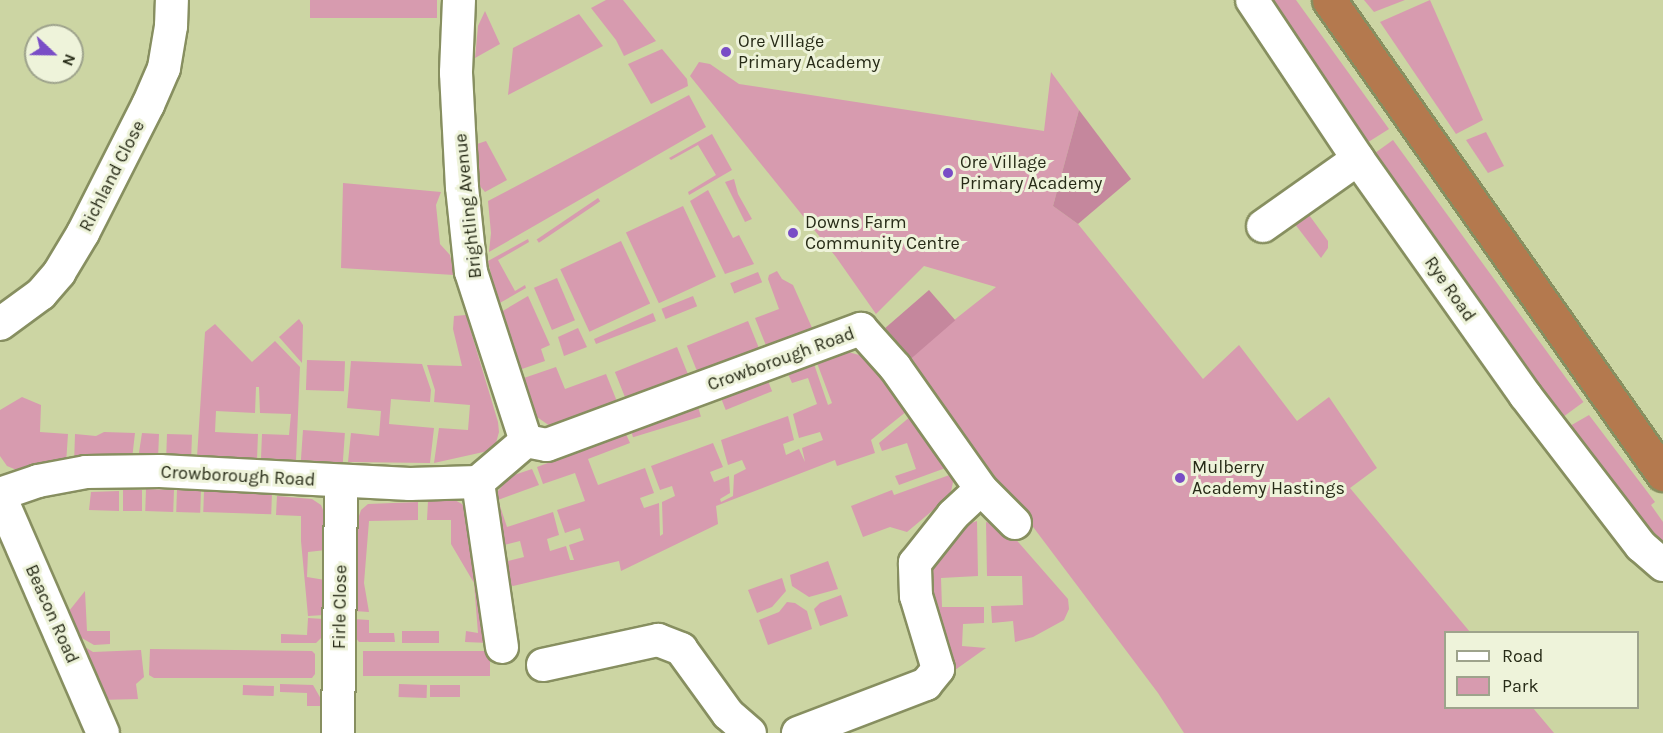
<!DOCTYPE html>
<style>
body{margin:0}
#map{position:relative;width:1663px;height:733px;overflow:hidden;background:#ccd5a3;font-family:Karla,sans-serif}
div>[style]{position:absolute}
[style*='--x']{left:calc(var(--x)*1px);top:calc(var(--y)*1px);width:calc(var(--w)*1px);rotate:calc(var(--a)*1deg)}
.green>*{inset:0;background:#d79baf;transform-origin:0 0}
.forest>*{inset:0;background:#c5879d;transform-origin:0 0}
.roads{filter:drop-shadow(2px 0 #878f60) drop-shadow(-2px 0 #878f60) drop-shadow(0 2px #878f60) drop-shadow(0 -2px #878f60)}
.minor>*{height:32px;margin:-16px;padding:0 16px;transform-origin:16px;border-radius:16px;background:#fff}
.highway>*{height:33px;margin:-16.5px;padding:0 16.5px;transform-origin:16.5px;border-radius:16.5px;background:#b4794e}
.dots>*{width:16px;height:16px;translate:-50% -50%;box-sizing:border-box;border:3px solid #eef3da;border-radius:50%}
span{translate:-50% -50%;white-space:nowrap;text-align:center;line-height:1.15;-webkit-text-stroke:6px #eef3da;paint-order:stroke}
.poi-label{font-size:18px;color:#272b17}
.left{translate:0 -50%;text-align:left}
.street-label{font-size:18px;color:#272b17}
.legend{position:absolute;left:1444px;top:631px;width:195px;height:78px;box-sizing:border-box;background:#eef3da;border:2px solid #9ea38c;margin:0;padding:8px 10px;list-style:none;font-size:18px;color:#272b17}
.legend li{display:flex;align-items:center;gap:12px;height:30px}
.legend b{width:30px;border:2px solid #9ea38c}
.north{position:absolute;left:24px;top:24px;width:60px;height:60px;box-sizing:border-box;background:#eef3da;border:2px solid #9ea38c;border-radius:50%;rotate:112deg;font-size:16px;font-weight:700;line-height:24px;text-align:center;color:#272b17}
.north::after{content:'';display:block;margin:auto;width:21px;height:27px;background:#794dc6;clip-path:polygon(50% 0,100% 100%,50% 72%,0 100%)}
</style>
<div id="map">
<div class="green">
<i style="left:310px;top:0;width:127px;height:18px"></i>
<i style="clip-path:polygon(606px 0,623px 0,656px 41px,624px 56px,616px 40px,591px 8px)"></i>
<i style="clip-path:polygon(1263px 0,1296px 0,1389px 129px,1362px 146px)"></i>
<i style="clip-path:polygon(1364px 0,1405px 0,1374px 12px)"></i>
<i style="clip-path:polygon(1430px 0,1483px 120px,1456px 134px,1380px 22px)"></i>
<i style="clip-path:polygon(485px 11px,500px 44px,475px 58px,478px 26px)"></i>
<i style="clip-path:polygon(579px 14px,603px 46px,508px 95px,513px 48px)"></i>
<i style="clip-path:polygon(662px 49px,687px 79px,688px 86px,651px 104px,628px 64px)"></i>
<i style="clip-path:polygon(699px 62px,710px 64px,739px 84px,1044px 131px,1051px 72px,1079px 110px,1053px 206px,1078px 224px,1203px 379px,1239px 345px,1297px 421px,1329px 397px,1377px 468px,1350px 488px,1470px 632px,1446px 632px,1446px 708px,1533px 708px,1554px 733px,1184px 733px,1158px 693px,906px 358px,996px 287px,924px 266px,876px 314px,836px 257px,690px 76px)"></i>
<i style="clip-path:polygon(689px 95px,706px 127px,489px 252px,491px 233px,488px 201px)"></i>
<i style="clip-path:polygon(1486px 132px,1504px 166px,1488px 173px,1466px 140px)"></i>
<i style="clip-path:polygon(712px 134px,732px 170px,689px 195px,688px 192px,716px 175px,698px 145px,671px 160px,669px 158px)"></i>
<i style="left:1393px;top:140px;width:324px;height:29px;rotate:54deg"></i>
<i style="clip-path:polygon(486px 141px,507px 180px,485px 192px,479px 185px,477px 144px)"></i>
<i style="clip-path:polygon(734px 179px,738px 194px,752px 219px,745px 222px,725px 182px)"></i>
<i style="clip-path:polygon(343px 183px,441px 192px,436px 205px,440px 244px,450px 255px,454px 275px,341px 268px)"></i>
<i style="clip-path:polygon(708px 190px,733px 238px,739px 235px,754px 264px,725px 274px,690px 201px)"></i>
<i style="left:598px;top:198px;width:4px;height:74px;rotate:56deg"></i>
<i style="left:683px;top:206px;width:78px;height:63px;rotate:65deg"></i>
<i style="clip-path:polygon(1304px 208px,1328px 241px,1328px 248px,1321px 258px,1291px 219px)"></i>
<i style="clip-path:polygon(528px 239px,529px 242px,498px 260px,515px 291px,525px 285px,526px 288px,498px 304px,488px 261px)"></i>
<i style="left:621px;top:241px;width:69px;height:67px;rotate:65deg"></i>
<i style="clip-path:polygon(777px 271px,782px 279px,793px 285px,813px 330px,767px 348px,755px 318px,779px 309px,768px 279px,769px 275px)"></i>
<i style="left:758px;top:272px;width:11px;height:30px;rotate:68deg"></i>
<i style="left:557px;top:278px;width:46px;height:25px;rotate:67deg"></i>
<i style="clip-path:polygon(528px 296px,550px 345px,541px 349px,545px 361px,519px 370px,501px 312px)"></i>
<i style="left:693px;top:296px;width:11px;height:34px;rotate:68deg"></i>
<i style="clip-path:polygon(653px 313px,656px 321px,596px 344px,594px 339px)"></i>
<i style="clip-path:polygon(466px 315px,498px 422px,499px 432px,496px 443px,488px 451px,434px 463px,439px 428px,468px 430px,470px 405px,434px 402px,435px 390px,427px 365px,462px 366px,453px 329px,454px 316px)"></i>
<i style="clip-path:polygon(299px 319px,303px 325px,302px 363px,279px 337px)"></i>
<i style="left:748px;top:321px;width:32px;height:66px;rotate:68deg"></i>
<i style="clip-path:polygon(215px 324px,252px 362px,275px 341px,300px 367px,296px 460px,261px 458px,262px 434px,289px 435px,291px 414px,260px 413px,259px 387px,256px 387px,255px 413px,216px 411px,215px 432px,258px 434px,257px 459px,197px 457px,205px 332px)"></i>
<i style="clip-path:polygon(578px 328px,587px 347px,564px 356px,558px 337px)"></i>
<i style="left:677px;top:347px;width:32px;height:67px;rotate:68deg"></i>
<i style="clip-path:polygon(848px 352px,863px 356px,907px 411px,871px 440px,875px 453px,837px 466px,835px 460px,716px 506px,718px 524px,621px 571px,619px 561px,513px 586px,507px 583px,500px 556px,506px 556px,508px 561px,524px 557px,520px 541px,504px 545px,505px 549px,500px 551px,494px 519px,498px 491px,511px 476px,532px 469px,539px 485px,498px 500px,507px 527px,553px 512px,559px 535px,547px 539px,550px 551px,566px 546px,570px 560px,574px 560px,569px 545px,584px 540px,580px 528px,565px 533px,557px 510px,585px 501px,575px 473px,543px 484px,537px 467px,626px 434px,630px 443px,588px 459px,598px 485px,645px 468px,654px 493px,640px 498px,644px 508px,659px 503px,660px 536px,663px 534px,662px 502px,675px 496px,672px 486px,660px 490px,651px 466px,713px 443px,723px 467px,710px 472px,714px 482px,729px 476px,730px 493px,720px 499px,721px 502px,733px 496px,734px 475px,746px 469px,742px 460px,728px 465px,721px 440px,788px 416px,794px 440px,783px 444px,786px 455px,799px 449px,805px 462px,802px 448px,823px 440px,820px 432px,799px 438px,793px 414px,817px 404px,808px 378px,792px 383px,788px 374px,814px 364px,828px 405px,832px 403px,817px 363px)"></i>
<i style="left:307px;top:360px;width:38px;height:30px;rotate:2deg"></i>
<i style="clip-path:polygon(351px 361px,422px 364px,431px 390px,430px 402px,391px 399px,389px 424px,434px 428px,430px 463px,348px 462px,351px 433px,379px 436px,381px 411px,347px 408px)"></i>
<i style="clip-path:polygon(556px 367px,565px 389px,606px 374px,618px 404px,550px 426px,534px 415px,521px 379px)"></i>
<i style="left:768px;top:381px;width:11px;height:50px;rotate:68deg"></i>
<i style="clip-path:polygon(22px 397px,41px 405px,40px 432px,68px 434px,66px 464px,19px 471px,7px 466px,0 456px,0 410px)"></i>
<i style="left:698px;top:407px;width:10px;height:71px;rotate:73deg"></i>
<i style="clip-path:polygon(1589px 415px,1655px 502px,1651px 505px,1663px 522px,1663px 550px,1563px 430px)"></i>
<i style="clip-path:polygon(911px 416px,951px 466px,899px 485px,895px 476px,916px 469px,907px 443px,882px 451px,879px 443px)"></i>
<i style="left:303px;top:430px;width:42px;height:30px;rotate:4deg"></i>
<i style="clip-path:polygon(104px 432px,135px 433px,132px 459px,74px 464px,75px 434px,96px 436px)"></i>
<i style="clip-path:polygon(142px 433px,159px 434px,158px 459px,138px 459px)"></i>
<i style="left:167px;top:434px;width:25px;height:24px;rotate:2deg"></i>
<i style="clip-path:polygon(955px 473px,950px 496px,907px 532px,890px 527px,863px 537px,851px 506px,892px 490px,894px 495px)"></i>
<i style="left:146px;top:489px;width:28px;height:22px;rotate:2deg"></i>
<i style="left:123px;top:490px;width:19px;height:21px"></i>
<i style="left:177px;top:490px;width:24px;height:22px;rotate:2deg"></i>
<i style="clip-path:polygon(119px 491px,119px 511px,89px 510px,91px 492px)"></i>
<i style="left:204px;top:491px;width:68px;height:21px;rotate:2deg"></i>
<i style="clip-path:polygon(277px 496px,312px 499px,321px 505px,325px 515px,326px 550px,308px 552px,307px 577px,325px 580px,324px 615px,308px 616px,301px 541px,301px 516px,276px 515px)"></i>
<i style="clip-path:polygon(453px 499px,462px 504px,468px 514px,489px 643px,465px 642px,466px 631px,478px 633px,474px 583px,451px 544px,451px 520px,427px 520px,428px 501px)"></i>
<i style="clip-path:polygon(418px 502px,418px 520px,369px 521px,364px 583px,369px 612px,354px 611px,358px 519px,361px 510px,368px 504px)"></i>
<i style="clip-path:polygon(977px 521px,978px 576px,941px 578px,942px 607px,984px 607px,984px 623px,963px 624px,962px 646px,986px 648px,955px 670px,929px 579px,931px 562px,968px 524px)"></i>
<i style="clip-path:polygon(986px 522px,1005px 527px,1068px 599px,1069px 609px,1064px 620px,1033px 637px,1015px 642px,1013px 621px,992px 623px,991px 606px,1023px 605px,1022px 576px,987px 576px)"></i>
<i style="clip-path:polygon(828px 561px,838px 589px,809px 597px,792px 586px,790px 575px)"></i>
<i style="clip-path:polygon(782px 578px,786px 591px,772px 607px,757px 613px,748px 590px)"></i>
<i style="clip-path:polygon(85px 591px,87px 631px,110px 631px,110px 644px,94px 645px,80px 637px,69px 611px)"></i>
<i style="clip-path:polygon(841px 595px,848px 616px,820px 626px,814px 609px,820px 603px)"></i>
<i style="clip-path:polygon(787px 602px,795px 603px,807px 611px,812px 629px,768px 645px,759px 620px,779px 612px)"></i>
<i style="clip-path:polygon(308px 618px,324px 619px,323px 636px,316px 643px,281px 643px,281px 634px,307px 635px)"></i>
<i style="clip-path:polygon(353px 619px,369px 620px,369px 633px,394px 633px,395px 642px,359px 642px,352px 633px)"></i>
<i style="left:402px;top:631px;width:37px;height:12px"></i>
<i style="clip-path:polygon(80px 644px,93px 652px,141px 650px,144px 677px,136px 684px,138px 699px,100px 700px)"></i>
<i style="clip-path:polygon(150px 649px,312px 651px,315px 654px,315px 674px,312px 678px,154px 678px,149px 675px)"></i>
<i style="left:363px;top:651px;width:127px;height:25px"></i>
<i style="clip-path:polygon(280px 684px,313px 685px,321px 699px,322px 706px,307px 706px,307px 693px,280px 692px)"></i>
<i style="left:399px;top:684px;width:28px;height:13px;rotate:2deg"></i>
<i style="left:243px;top:685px;width:31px;height:10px;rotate:2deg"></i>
<i style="left:430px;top:685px;width:30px;height:12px"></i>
</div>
<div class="forest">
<i style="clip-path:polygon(1079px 110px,1131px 179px,1078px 224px,1053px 206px)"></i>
<i style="left:929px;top:290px;width:40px;height:58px;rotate:49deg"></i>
</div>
<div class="roads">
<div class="minor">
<i style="--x:459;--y:0;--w:73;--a:92.4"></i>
<i style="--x:456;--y:73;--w:114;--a:87"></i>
<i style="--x:462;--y:187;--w:85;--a:84"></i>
<i style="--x:471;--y:272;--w:178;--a:72"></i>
<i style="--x:1252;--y:0;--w:191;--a:56.3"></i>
<i style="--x:1358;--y:159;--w:289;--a:54.7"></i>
<i style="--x:1525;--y:395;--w:190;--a:52.5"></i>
<i style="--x:1641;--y:546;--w:29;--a:41"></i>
<i style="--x:1263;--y:226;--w:116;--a:-35.2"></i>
<i style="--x:0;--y:324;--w:51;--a:-36.2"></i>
<i style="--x:41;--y:294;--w:28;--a:-49"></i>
<i style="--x:59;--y:273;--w:47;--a:-59"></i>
<i style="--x:83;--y:233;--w:144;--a:-63.1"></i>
<i style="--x:148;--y:105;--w:40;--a:-66.6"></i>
<i style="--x:164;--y:68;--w:43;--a:-80.5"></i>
<i style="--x:171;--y:26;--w:26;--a:-88"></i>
<i style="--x:526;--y:441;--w:21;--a:11"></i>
<i style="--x:547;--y:445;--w:335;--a:-20.3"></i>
<i style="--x:861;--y:329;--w:51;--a:48.2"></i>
<i style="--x:895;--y:367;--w:149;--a:54.8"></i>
<i style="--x:981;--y:489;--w:48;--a:45"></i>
<i style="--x:0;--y:494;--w:40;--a:-18.9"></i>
<i style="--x:38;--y:481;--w:49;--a:-10.6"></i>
<i style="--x:86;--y:472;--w:74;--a:-0.8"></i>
<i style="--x:160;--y:471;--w:250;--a:3"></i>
<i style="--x:410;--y:484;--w:68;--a:-1.7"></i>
<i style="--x:0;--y:496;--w:258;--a:66.5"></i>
<i style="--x:502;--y:647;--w:167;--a:-98.3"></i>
<i style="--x:478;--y:482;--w:63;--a:-40.5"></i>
<i style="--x:543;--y:665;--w:118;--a:-12.3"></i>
<i style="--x:658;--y:640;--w:25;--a:21"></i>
<i style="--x:681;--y:649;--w:80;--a:54.1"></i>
<i style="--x:728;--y:714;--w:29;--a:41"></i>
<i style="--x:338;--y:733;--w:252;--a:-89.3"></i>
<i style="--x:798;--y:733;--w:137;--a:-20.9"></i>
<i style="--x:926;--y:684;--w:19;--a:-51"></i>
<i style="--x:938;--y:669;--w:76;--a:-106.8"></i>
<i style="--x:916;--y:596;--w:33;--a:-92"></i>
<i style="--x:915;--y:563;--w:61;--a:-51.6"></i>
<i style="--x:953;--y:515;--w:38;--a:-43"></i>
</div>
<div class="highway">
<i style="--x:1329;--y:0;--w:580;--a:54.83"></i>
</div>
</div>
<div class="dots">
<i style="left:726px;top:52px;background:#794dc6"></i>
<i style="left:948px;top:173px;background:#794dc6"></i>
<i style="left:793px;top:233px;background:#794dc6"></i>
<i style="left:1180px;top:478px;background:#794dc6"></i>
</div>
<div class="poi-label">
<span class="left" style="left:738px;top:52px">Ore VIllage<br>Primary Academy</span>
<span class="left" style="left:960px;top:173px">Ore Village<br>Primary Academy</span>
<span class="left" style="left:805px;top:233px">Downs Farm<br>Community Centre</span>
<span class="left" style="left:1192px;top:478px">Mulberry<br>Academy Hastings</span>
</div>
<div class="street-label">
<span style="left:112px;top:176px;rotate:-63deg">Richland Close</span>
<span style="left:468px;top:206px;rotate:-96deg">Brightling Avenue</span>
<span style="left:1450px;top:289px;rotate:55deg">Rye Road</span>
<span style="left:781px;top:359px;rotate:-20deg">Crowborough Road</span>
<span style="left:238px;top:476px;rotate:3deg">Crowborough Road</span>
<span style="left:340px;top:607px;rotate:-89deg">Firle Close</span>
<span style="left:52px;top:614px;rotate:66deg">Beacon Road</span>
</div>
<ul class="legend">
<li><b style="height:8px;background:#fff"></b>Road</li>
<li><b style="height:16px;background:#d79baf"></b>Park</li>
</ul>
<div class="north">N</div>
</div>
